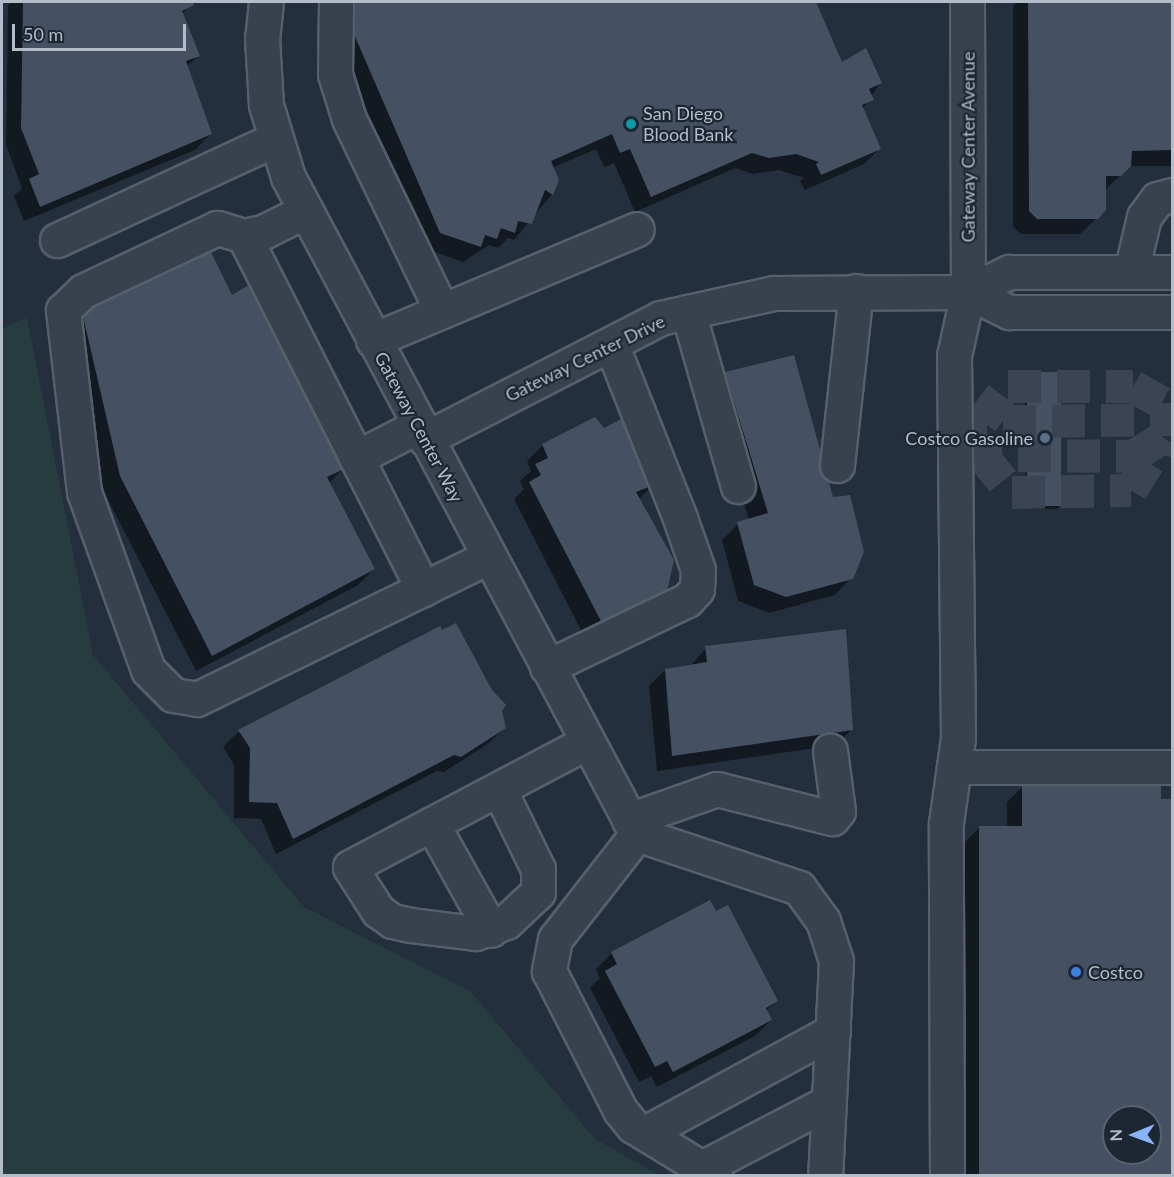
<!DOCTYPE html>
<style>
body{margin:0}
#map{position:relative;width:1174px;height:1177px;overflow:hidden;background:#242f3e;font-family:Lato,sans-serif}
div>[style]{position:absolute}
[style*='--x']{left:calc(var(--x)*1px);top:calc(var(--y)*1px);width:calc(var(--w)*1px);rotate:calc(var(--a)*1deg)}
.green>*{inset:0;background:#263c3f}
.shadow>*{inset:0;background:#0007}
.building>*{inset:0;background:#455162;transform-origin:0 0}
.minor-tunnel>*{height:33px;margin-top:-16.5px;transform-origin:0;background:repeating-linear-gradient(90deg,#3a4453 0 33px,transparent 0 49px)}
.roads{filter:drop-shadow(2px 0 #565f6c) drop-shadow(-2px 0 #565f6c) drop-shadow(0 2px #565f6c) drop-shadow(0 -2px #565f6c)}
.minor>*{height:33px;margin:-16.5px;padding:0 16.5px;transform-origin:16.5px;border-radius:16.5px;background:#38414e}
.dots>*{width:16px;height:16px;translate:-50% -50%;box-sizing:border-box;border:3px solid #1d2633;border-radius:50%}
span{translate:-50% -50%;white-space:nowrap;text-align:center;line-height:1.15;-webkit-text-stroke:4.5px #1d2633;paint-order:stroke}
.poi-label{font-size:18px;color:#b4bcc9}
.left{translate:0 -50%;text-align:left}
.right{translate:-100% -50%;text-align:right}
.street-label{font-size:18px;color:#b4bcc9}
.frame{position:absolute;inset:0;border:3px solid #b4bcc9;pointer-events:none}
.north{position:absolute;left:1102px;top:1105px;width:60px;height:60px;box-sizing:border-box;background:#1d2633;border:2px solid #59626f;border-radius:50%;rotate:269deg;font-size:16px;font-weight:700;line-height:24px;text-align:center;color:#b4bcc9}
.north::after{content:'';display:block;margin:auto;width:21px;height:27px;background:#8ab4f8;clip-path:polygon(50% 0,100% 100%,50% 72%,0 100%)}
.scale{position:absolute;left:12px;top:24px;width:174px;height:27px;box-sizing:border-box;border:3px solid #b4bcc9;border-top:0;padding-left:8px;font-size:18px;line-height:21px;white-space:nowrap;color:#b4bcc9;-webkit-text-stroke:4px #1d2633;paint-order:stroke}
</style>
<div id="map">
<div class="green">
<i style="clip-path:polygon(27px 318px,93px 655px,304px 907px,470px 991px,595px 1139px,659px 1175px,2px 1175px,2px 329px)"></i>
</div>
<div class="shadow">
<i style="clip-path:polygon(11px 2px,191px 2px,182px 15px,198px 56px,186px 67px,211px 134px,195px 150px,24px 221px,14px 196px,22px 188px,6px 145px,8px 5px)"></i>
<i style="clip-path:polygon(340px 2px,815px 2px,841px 65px,880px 83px,863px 109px,880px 148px,864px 164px,805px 190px,800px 181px,804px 178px,779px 170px,753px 174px,735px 168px,635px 212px,614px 163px,604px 167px,596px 149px,552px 168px,552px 194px,514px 240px,508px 238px,498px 248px,489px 245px,463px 262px,424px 248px,329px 28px)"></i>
<i style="clip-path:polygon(1017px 2px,1172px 2px,1172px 166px,1130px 166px,1105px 190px,1097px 218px,1080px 234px,1021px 234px,1013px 227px,1013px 6px)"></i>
<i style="clip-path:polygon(231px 297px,346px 466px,329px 483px,374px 569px,358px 585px,196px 671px,104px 492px,66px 329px,82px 313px)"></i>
<i style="clip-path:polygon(726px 374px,851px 578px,835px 595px,769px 613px,738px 601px,722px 540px,738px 524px,749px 520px,710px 390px)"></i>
<i style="clip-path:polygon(1027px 374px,1061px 505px,1057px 509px,1026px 509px,1024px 378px)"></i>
<i style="clip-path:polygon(543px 445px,654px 484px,639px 499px,649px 608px,587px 642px,514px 499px,524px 489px,520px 481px,531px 471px,527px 461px)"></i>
<i style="clip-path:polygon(706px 648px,852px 729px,836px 745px,657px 771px,649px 686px,665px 670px,690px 666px)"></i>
<i style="clip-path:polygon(500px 711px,505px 727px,489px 743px,444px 772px,437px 771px,276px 854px,261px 819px,234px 818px,234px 765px,223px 747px,239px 731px)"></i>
<i style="clip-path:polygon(evenodd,1023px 786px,1172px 800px,1172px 1176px,964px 1176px,963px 844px,979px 828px,1007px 828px,1007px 802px,1023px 786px,1114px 1117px,1150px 1117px,1150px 1153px,1114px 1153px,1114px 1117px)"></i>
<i style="clip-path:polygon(612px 953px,776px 1001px,766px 1011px,771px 1020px,755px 1036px,657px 1087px,651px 1076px,639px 1082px,590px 988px,600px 978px,596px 969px)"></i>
</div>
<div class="building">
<i style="clip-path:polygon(23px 2px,193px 2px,194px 5px,182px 11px,200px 56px,186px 61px,212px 134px,40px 207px,29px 179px,39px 174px,21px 128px)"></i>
<i style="clip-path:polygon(347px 2px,816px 2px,842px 62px,866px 48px,882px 83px,869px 89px,874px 100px,862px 105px,881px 149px,821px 175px,816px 164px,819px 162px,796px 154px,769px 158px,752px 153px,651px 197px,630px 149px,620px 153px,612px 134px,551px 161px,559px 180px,553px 195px,545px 190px,532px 224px,518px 221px,515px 233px,501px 228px,497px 239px,485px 235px,481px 247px,440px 233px,344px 11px)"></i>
<i style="clip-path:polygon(1028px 2px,1172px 2px,1172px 150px,1132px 151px,1131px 166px,1121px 176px,1106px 176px,1106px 210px,1098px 219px,1037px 219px,1029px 211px)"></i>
<i style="clip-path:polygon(208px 246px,232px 295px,254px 282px,348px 467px,327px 477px,375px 569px,212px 656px,120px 476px,82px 312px)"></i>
<i style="clip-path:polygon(794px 355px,833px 497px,850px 495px,864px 552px,853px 579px,786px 597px,754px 585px,737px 522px,768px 513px,725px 372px)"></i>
<i style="left:1061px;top:372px;width:134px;height:34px;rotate:90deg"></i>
<i style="clip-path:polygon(595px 417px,604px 428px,621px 419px,656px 484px,636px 492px,674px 560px,667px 592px,604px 627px,529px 482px,541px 475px,535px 464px,548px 458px,542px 444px)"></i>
<i style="clip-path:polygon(456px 623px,492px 690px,506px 705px,502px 711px,506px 728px,461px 757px,454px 755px,293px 839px,277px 803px,249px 802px,250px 748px,238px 730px,440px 626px,442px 630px)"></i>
<i style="clip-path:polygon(846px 629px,853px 730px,672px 756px,665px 669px,707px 662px,705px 646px)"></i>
<i style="clip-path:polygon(evenodd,1022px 785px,1161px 785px,1161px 799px,1172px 799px,1172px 1176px,979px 1176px,979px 826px,1022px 826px,1022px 785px,1114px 1117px,1150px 1117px,1150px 1153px,1114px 1153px,1114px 1117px)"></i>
<i style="clip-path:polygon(710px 900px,716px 911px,728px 905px,778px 1001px,766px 1008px,772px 1020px,673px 1072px,667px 1061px,655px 1067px,605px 971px,617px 964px,611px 952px)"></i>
</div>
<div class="minor-tunnel">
<i style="--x:982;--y:421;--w:44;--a:-53.4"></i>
<i style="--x:1008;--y:386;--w:125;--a:0"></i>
<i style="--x:1133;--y:386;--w:45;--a:29.4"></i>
<i style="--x:954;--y:422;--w:218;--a:-0.8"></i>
<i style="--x:969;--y:455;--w:164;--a:0.3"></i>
<i style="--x:1133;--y:456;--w:36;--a:-32"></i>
<i style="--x:982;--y:455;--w:48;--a:51"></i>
<i style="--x:1012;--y:492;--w:119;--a:-1"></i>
<i style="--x:1131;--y:490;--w:62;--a:-58.1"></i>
</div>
<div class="roads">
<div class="minor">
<i style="--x:266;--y:2;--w:36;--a:96"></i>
<i style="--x:262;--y:38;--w:67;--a:86.6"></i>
<i style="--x:266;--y:105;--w:75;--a:73"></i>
<i style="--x:288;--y:177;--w:744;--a:62.02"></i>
<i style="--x:336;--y:2;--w:72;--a:90.8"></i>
<i style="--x:335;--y:74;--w:47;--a:72.7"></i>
<i style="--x:349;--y:119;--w:213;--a:64.2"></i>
<i style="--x:305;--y:211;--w:47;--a:153.4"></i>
<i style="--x:263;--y:232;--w:19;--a:168"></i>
<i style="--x:244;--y:236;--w:28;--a:-163"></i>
<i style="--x:217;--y:228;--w:148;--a:154.8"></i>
<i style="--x:83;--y:291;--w:28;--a:136"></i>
<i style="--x:63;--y:310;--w:183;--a:83.4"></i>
<i style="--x:84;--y:492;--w:189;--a:70.2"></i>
<i style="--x:148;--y:670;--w:35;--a:45"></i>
<i style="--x:173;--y:695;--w:24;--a:9"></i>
<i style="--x:197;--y:699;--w:324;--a:-26"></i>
<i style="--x:244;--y:236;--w:396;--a:63.1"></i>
<i style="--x:57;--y:240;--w:241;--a:-24.8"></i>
<i style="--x:1131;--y:272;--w:57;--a:-76.7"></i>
<i style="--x:1144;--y:217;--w:22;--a:-54"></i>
<i style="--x:1157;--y:199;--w:16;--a:-15"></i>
<i style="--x:968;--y:292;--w:46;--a:-26"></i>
<i style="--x:1009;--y:272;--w:163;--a:0"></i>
<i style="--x:688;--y:312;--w:181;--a:74"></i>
<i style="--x:373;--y:340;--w:286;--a:-22.8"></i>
<i style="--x:425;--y:439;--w:264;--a:-27.2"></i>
<i style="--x:660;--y:318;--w:117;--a:-12.4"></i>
<i style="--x:774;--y:293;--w:194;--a:-0.3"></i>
<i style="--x:968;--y:292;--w:46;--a:26"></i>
<i style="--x:1009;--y:312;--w:163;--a:0"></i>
<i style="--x:356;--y:458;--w:70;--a:-27.3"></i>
<i style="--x:837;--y:465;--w:175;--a:-83.8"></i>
<i style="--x:547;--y:667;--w:155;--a:-25.6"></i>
<i style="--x:687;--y:600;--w:15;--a:-48"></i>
<i style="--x:697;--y:589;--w:19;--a:-87"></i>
<i style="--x:698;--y:570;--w:55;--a:-109.1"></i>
<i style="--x:680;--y:518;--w:187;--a:-111.6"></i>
<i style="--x:956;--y:767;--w:216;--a:0"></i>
<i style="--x:499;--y:789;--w:89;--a:64"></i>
<i style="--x:538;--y:869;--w:23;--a:90"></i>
<i style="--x:538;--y:892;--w:44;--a:136.8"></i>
<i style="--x:506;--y:922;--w:33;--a:160"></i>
<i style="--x:475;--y:933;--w:64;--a:-172.9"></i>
<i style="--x:411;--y:925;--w:19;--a:-168"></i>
<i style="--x:392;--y:921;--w:17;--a:-144"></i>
<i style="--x:378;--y:911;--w:52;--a:-122.5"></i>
<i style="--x:350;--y:867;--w:268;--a:-27.8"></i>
<i style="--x:629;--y:820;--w:93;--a:-19.4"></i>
<i style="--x:717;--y:789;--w:119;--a:14.2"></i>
<i style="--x:832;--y:818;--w:9;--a:-49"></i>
<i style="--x:838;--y:811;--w:61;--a:-97.6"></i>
<i style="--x:432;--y:824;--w:121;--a:60.9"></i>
<i style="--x:637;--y:834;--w:171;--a:18.4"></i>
<i style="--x:799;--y:888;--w:41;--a:54"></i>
<i style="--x:823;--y:921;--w:42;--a:72"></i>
<i style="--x:836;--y:961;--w:215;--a:92.9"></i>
<i style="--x:637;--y:834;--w:133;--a:128"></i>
<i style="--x:555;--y:939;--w:33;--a:101"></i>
<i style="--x:549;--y:971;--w:156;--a:62.9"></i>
<i style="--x:620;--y:1110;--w:21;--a:51"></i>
<i style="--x:633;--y:1126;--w:96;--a:31.4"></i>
<i style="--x:645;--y:1133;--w:214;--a:-28.5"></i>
<i style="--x:702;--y:1168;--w:143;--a:-27.5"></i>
<i style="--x:947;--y:1176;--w:353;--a:-90.2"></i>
<i style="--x:946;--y:823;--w:86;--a:-82"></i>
<i style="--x:958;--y:738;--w:382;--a:-90.6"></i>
<i style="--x:954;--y:356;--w:66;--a:-77.7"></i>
<i style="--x:968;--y:292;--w:290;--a:-90.2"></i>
</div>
</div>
<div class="dots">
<i style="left:631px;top:124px;background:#0f9aa8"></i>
<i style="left:1045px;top:438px;background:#5c6f8a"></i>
<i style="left:1076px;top:972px;background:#3f7fe0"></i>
</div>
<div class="poi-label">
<span class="left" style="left:643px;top:124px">San Diego<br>Blood Bank</span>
<span class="right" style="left:1033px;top:438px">Costco Gasoline</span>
<span class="left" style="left:1088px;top:972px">Costco</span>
</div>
<div class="street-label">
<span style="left:968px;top:147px;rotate:-90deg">Gateway Center Avenue</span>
<span style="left:585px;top:358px;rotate:-26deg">Gateway Center Drive</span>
<span style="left:419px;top:427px;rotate:62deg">Gateway Center Way</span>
</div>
<div class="frame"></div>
<div class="north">N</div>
<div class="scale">50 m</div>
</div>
